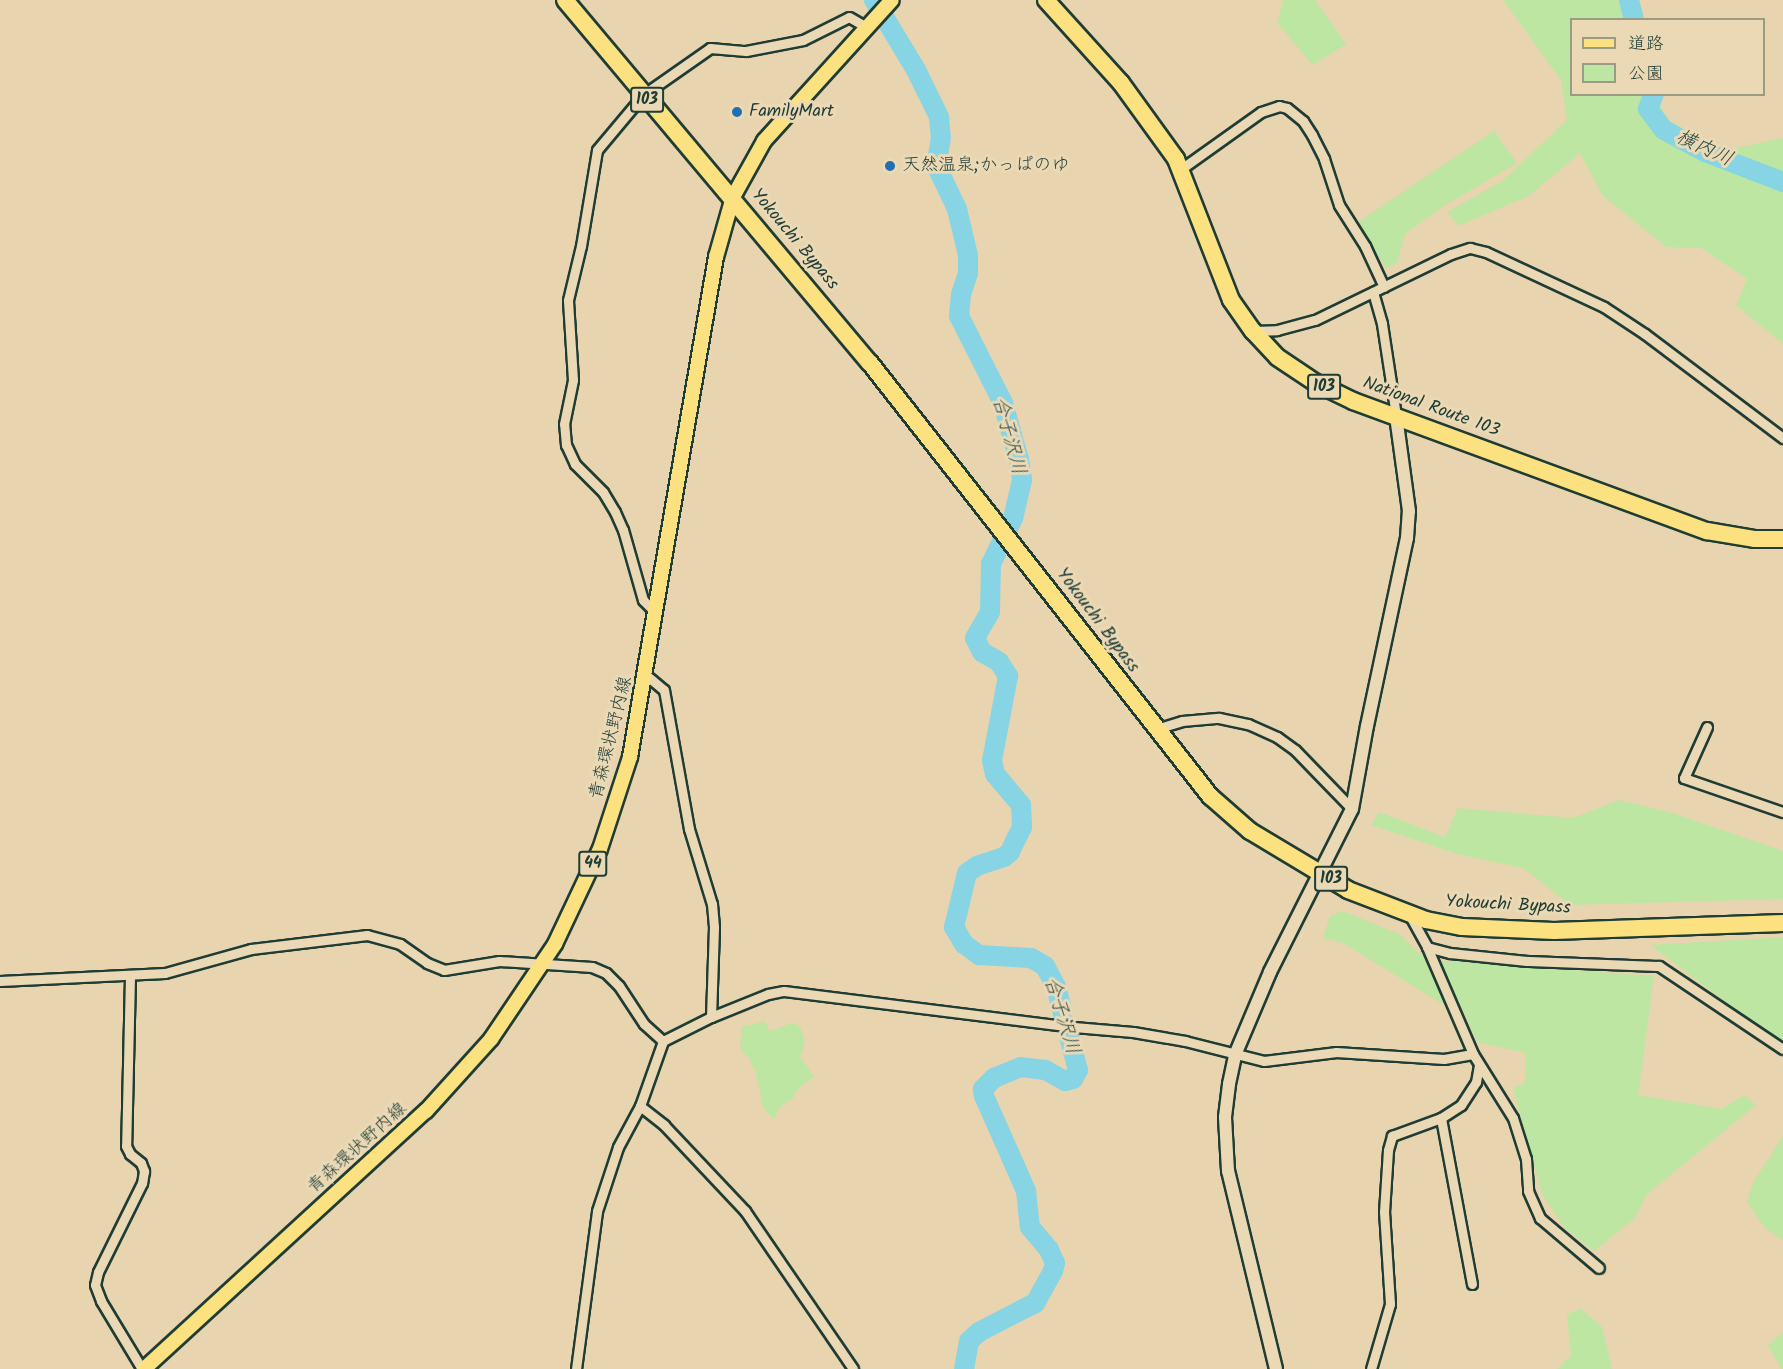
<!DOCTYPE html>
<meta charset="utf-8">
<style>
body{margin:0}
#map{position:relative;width:1783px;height:1369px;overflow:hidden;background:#e8d4ae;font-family:Kalam,"Klee One",sans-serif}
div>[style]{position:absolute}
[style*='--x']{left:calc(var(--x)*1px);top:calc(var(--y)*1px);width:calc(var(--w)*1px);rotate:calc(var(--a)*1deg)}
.green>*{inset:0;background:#bce6a2}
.river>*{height:20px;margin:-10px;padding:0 10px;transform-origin:10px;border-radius:10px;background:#87d4e5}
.roads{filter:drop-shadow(2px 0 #1f3d34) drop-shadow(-2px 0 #1f3d34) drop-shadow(0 2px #1f3d34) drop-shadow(0 -2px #1f3d34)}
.street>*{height:9px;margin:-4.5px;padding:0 4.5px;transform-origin:4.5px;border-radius:4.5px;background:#ebd9b6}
.secondary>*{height:12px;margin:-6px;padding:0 6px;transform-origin:6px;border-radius:6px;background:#ebd9b6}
.primary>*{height:14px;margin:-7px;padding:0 7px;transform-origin:7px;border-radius:7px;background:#fbe180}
.highway>*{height:16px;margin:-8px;padding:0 8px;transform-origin:8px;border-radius:8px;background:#fbe180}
.dots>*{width:16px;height:16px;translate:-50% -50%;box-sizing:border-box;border:3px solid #ebd9b6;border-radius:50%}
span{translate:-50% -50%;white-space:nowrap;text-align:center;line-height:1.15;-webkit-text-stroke:6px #ebd9b6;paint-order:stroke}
.shield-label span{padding:2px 4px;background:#ebd9b6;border:2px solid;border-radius:4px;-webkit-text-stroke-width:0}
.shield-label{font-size:16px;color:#1f3d34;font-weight:700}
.poi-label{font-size:18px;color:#1f3d34}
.left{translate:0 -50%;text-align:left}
.street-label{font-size:18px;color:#1f3d34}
.water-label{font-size:20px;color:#294c46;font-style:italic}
.legend{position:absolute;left:1570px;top:18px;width:195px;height:78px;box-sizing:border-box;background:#ebd9b6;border:2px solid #999b82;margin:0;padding:8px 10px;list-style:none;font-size:18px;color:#1f3d34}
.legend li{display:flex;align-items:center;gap:12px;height:30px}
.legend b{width:30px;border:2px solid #999b82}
</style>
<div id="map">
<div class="green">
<i style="clip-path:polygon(1283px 0,1315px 0,1346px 44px,1313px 65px,1277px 23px)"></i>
<i style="clip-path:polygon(1503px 0,1620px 0,1629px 19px,1572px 20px,1572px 94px,1655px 95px,1668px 120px,1722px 151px,1783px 138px,1783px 344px,1736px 305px,1747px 279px,1701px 248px,1666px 247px,1602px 195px,1580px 153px,1529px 196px,1458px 226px,1447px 212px,1502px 181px,1567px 120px,1561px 80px)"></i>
<i style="clip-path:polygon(1494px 131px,1517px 163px,1442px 207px,1405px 234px,1397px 263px,1386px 268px,1357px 223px)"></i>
<i style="clip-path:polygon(1619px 800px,1673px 813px,1783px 851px,1783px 899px,1570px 905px,1523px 868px,1457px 854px,1371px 825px,1379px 812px,1445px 837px,1458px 808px,1573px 818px)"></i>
<i style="clip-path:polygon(1343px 911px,1401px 935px,1417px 952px,1444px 961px,1654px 976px,1638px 1095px,1721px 1109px,1744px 1095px,1756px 1105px,1647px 1194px,1634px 1219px,1594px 1251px,1565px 1228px,1542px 1194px,1513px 1088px,1525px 1083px,1526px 1053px,1477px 1042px,1463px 1010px,1439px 1002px,1343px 943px,1323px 938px,1330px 916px)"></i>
<i style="clip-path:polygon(1783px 937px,1783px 1045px,1650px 945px)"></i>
<i style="clip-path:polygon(765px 1021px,769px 1031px,793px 1023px,800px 1027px,805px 1042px,800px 1057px,814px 1076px,797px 1090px,794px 1097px,780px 1107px,774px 1120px,763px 1107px,756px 1073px,748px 1057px,740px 1048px,742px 1027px)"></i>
<i style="clip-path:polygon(1783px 1136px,1783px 1240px,1765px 1228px,1747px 1202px,1753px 1183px)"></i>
<i style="clip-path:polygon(1580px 1308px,1602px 1327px,1612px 1369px,1557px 1369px,1571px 1356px,1567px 1315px)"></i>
<i style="clip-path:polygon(1783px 1332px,1783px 1369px,1782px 1369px,1768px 1346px)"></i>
</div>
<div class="river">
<i style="--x:874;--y:0;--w:82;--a:59"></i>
<i style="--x:916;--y:70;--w:52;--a:63.9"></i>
<i style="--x:939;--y:117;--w:21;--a:85"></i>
<i style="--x:941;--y:138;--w:27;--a:100"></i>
<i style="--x:936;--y:165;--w:49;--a:64.5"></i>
<i style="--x:957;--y:209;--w:47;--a:76.6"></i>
<i style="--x:968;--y:255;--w:18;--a:90"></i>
<i style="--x:968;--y:273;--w:22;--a:108"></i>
<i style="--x:961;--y:294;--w:22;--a:95"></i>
<i style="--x:959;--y:316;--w:97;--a:63.2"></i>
<i style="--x:1003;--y:403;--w:59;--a:74.3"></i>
<i style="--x:1019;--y:460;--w:20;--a:81"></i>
<i style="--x:1022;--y:480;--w:39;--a:103"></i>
<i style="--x:1013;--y:518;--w:51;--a:115.6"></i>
<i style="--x:991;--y:564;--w:48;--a:91.2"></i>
<i style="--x:990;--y:612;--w:30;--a:120"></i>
<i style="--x:975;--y:638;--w:16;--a:63"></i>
<i style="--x:982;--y:652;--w:20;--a:30"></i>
<i style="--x:999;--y:662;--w:17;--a:57"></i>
<i style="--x:1008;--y:676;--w:86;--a:100.7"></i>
<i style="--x:992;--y:761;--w:13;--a:77"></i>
<i style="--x:995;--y:774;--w:40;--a:50"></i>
<i style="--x:1021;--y:805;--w:22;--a:87"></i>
<i style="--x:1022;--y:827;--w:28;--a:116"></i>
<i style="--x:1010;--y:852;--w:8;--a:140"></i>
<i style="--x:1004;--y:857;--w:28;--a:162"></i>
<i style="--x:977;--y:866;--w:12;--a:145"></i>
<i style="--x:967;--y:873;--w:56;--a:103.5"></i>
<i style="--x:954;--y:927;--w:20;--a:60"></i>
<i style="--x:964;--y:944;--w:19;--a:36"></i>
<i style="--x:979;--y:955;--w:52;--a:3.3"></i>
<i style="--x:1031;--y:958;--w:16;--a:30"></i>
<i style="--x:1045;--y:966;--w:24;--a:62"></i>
<i style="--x:1056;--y:987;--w:86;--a:75.2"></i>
<i style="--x:1078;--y:1070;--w:10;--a:119"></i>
<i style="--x:1073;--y:1079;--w:8;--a:166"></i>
<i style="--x:1065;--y:1081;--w:23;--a:-151"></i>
<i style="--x:1045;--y:1070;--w:24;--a:-173"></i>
<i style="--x:1021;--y:1067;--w:29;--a:158"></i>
<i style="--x:994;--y:1078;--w:16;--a:135"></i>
<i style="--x:983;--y:1089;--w:7;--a:82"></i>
<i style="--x:984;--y:1096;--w:104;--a:66.1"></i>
<i style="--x:1026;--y:1191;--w:36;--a:84"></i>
<i style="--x:1030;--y:1227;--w:30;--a:50"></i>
<i style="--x:1049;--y:1250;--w:14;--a:65"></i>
<i style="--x:1055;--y:1263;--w:8;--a:104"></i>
<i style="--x:1053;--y:1271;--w:37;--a:119"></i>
<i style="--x:1035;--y:1303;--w:63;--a:152.6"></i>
<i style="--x:979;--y:1332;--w:13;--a:138"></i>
<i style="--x:969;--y:1341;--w:28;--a:100"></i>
<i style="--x:1629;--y:0;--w:21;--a:76"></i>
<i style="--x:1654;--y:94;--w:16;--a:112"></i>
<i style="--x:1648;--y:109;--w:26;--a:53"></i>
<i style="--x:1664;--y:130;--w:47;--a:28.2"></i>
<i style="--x:1705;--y:152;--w:84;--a:21"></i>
</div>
<div class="roads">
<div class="street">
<i style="--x:1181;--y:169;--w:98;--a:-35.5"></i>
<i style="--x:1261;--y:112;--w:19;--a:-18"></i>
<i style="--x:1279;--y:106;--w:8;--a:14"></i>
<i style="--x:1287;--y:108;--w:21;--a:39"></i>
<i style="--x:1303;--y:121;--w:17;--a:57"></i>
<i style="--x:1312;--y:135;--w:27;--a:63"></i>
<i style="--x:1324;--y:159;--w:48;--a:71.9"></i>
<i style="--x:1339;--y:205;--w:49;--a:57.6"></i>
<i style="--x:1365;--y:246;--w:45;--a:65.1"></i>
<i style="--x:1373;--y:292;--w:33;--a:74"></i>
<i style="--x:1382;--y:324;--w:93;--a:81.3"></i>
<i style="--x:1253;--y:331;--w:24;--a:-2"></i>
<i style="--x:1277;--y:330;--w:39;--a:-15"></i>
<i style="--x:1315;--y:320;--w:151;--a:-25.9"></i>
<i style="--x:1451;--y:254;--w:20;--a:-18"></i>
<i style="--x:1470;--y:248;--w:16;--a:14"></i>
<i style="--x:1486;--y:252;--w:130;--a:25"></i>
<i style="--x:1604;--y:307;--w:49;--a:33.4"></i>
<i style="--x:1645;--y:334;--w:173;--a:37"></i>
<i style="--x:656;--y:613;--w:18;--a:-135"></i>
<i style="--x:643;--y:600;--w:73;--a:-105.9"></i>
<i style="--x:623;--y:530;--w:20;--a:-114"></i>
<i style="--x:615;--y:512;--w:23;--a:-121"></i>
<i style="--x:603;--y:492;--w:40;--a:-135"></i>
<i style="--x:575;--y:464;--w:21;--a:-115"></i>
<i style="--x:566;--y:445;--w:21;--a:-95"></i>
<i style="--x:564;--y:424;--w:45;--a:-78.4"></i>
<i style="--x:573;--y:380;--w:80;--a:-93.6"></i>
<i style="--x:568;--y:300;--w:56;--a:-76.5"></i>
<i style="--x:581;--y:246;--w:97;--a:-80.5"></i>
<i style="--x:597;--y:150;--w:72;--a:-50.1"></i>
<i style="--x:643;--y:95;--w:82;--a:-35"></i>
<i style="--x:710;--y:48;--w:36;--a:5"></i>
<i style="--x:746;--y:51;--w:58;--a:-10.9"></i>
<i style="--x:803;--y:40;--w:51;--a:-26.6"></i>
<i style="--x:849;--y:17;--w:20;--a:30"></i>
<i style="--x:646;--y:675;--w:23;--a:40"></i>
<i style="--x:664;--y:690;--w:141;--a:79.8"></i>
<i style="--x:689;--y:829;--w:78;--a:73"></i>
<i style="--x:712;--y:904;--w:23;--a:85"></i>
<i style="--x:714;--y:927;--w:90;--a:91.9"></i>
<i style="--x:1707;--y:727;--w:56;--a:114.3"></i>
<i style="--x:1684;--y:778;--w:105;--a:19"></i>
<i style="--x:1156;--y:729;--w:27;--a:-17"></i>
<i style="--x:1182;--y:721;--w:37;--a:-5"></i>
<i style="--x:1219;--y:718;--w:30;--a:12"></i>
<i style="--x:1248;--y:724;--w:32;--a:24"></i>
<i style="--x:1277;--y:737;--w:22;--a:36"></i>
<i style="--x:1295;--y:750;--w:82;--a:46"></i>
<i style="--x:1409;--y:914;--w:38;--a:61"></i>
<i style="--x:1427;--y:947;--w:116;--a:66.7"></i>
<i style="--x:1473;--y:1054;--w:75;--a:58"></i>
<i style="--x:1513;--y:1118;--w:43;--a:72.4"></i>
<i style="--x:1526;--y:1159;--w:32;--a:86"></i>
<i style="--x:1528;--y:1191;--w:30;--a:66"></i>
<i style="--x:1540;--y:1218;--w:77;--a:40.3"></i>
<i style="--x:1427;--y:947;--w:24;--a:15"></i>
<i style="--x:1450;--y:953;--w:77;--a:5.9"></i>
<i style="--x:1527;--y:961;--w:132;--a:2.2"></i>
<i style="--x:1659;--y:966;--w:149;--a:33.8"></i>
<i style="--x:130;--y:976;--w:170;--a:91.3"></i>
<i style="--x:126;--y:1146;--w:9;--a:63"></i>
<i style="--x:130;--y:1154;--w:14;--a:39"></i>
<i style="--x:141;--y:1163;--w:9;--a:69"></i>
<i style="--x:144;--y:1171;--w:12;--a:99"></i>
<i style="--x:142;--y:1183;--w:99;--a:116.3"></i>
<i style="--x:98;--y:1272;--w:13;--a:103"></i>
<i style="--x:95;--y:1285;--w:17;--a:69"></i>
<i style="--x:101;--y:1301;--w:79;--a:58.9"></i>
<i style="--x:0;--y:981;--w:165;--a:-2.8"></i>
<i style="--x:165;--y:973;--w:89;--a:-15.6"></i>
<i style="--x:251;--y:949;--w:117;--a:-6.9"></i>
<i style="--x:367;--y:935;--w:34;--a:15"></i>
<i style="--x:400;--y:944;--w:33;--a:35"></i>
<i style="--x:427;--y:963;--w:18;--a:22"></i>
<i style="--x:444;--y:970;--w:56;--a:-9.3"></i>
<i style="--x:499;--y:961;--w:93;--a:3.7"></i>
<i style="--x:592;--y:967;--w:15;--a:23"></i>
<i style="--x:606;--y:973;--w:18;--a:45"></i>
<i style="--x:619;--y:986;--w:45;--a:56.7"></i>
<i style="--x:644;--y:1024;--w:25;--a:42"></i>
<i style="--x:640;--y:1106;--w:31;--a:38"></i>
<i style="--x:664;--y:1125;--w:118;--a:46.7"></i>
<i style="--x:745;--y:1211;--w:191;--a:55.6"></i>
<i style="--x:1472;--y:1284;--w:169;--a:-100.6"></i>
<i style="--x:1441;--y:1118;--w:24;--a:-33"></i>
<i style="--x:1461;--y:1105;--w:27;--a:-57"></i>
<i style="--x:1476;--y:1082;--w:17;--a:-80"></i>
<i style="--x:576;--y:1369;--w:159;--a:-82.4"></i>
<i style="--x:597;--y:1211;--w:67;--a:-71.8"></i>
<i style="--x:618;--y:1147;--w:47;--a:-61.8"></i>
<i style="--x:640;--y:1106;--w:69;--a:-70.5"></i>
<i style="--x:663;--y:1041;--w:54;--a:-26.6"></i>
<i style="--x:711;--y:1017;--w:61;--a:-22"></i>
<i style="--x:768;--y:994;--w:16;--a:-11"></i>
<i style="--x:784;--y:991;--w:292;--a:7.1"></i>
<i style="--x:1074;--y:1027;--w:59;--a:4.8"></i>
<i style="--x:1133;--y:1032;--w:53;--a:9.8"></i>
<i style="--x:1185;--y:1041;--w:81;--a:14.2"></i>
<i style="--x:1264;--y:1061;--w:73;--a:-7.1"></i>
<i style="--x:1336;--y:1052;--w:108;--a:3.7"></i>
<i style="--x:1444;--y:1059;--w:29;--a:-10"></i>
<i style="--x:1371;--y:1369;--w:68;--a:-73.7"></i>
<i style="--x:1390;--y:1304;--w:92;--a:-93.7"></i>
<i style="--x:1384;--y:1212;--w:62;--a:-86.3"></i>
<i style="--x:1388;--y:1150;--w:15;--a:-74"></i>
<i style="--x:1392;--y:1136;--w:52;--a:-20.2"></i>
</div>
<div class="secondary">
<i style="--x:1276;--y:1369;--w:204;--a:-103.6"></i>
<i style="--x:1228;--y:1171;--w:54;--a:-93.2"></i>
<i style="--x:1225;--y:1117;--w:33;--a:-83"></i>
<i style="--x:1229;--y:1084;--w:30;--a:-78"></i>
<i style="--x:1235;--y:1055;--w:90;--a:-67.1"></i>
<i style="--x:1270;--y:972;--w:182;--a:-63.3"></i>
<i style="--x:1352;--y:809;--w:84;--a:-79.8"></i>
<i style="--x:1367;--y:726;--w:192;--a:-78"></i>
<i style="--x:1407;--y:538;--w:27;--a:-86"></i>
<i style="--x:1409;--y:511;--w:96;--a:-97.8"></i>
</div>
<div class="primary">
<i style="--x:144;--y:1369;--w:382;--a:-42.5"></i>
<i style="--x:426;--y:1111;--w:97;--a:-47.9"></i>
<i style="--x:491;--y:1039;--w:115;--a:-56"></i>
<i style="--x:555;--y:944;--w:105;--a:-64.7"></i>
<i style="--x:600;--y:849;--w:97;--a:-71.9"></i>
<i style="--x:630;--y:757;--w:507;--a:-80.24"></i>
<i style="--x:716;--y:257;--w:62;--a:-74.2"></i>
<i style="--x:733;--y:197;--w:64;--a:-61"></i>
<i style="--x:764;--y:141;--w:190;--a:-47.8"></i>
</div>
<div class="highway">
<i style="--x:565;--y:0;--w:474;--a:50"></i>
<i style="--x:870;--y:363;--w:551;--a:51.86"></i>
<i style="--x:1210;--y:796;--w:53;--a:41.2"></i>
<i style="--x:1250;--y:831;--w:114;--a:31"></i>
<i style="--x:1348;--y:890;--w:84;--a:21"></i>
<i style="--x:1426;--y:920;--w:37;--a:11"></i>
<i style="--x:1462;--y:927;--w:92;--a:2.5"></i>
<i style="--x:1554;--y:931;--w:229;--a:-2"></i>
<i style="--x:1046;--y:0;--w:112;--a:47.9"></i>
<i style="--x:1121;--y:83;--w:94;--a:54.1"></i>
<i style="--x:1176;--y:159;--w:151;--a:68.7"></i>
<i style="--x:1231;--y:300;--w:38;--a:55"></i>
<i style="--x:1253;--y:331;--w:35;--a:47"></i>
<i style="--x:1277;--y:357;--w:47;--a:33.7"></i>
<i style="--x:1316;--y:383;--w:41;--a:25.9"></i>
<i style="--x:1353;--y:401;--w:377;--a:20.2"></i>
<i style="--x:1707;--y:531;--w:49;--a:9.5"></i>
<i style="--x:1755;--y:539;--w:28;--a:0"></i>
</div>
</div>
<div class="dots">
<i style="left:737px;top:112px;background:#1f6fb2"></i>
<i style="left:890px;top:166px;background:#1f6fb2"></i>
</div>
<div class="shield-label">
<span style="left:647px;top:100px">103</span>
<span style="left:1324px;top:387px">103</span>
<span style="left:593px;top:864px">44</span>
<span style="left:1331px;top:879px">103</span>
</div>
<div class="poi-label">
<span class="left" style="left:749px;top:112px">FamilyMart</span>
<span class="left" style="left:902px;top:166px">天然温泉;かっぱのゆ</span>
</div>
<div class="street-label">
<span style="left:794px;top:240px;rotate:50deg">Yokouchi Bypass</span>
<span style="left:1431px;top:408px;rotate:20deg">National Route 103</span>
<span style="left:1097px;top:621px;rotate:53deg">Yokouchi Bypass</span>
<span style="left:612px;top:738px;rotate:-76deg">青森環状野内線</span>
<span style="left:1508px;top:906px;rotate:3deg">Yokouchi Bypass</span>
<span style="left:358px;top:1149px;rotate:-42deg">青森環状野内線</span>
</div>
<div class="water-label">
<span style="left:1704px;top:149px;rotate:25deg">横内川</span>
<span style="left:1008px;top:436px;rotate:75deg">合子沢川</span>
<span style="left:1061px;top:1016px;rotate:73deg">合子沢川</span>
</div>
<ul class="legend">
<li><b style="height:8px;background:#fbe180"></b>道路</li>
<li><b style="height:16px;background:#bce6a2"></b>公園</li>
</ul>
</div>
